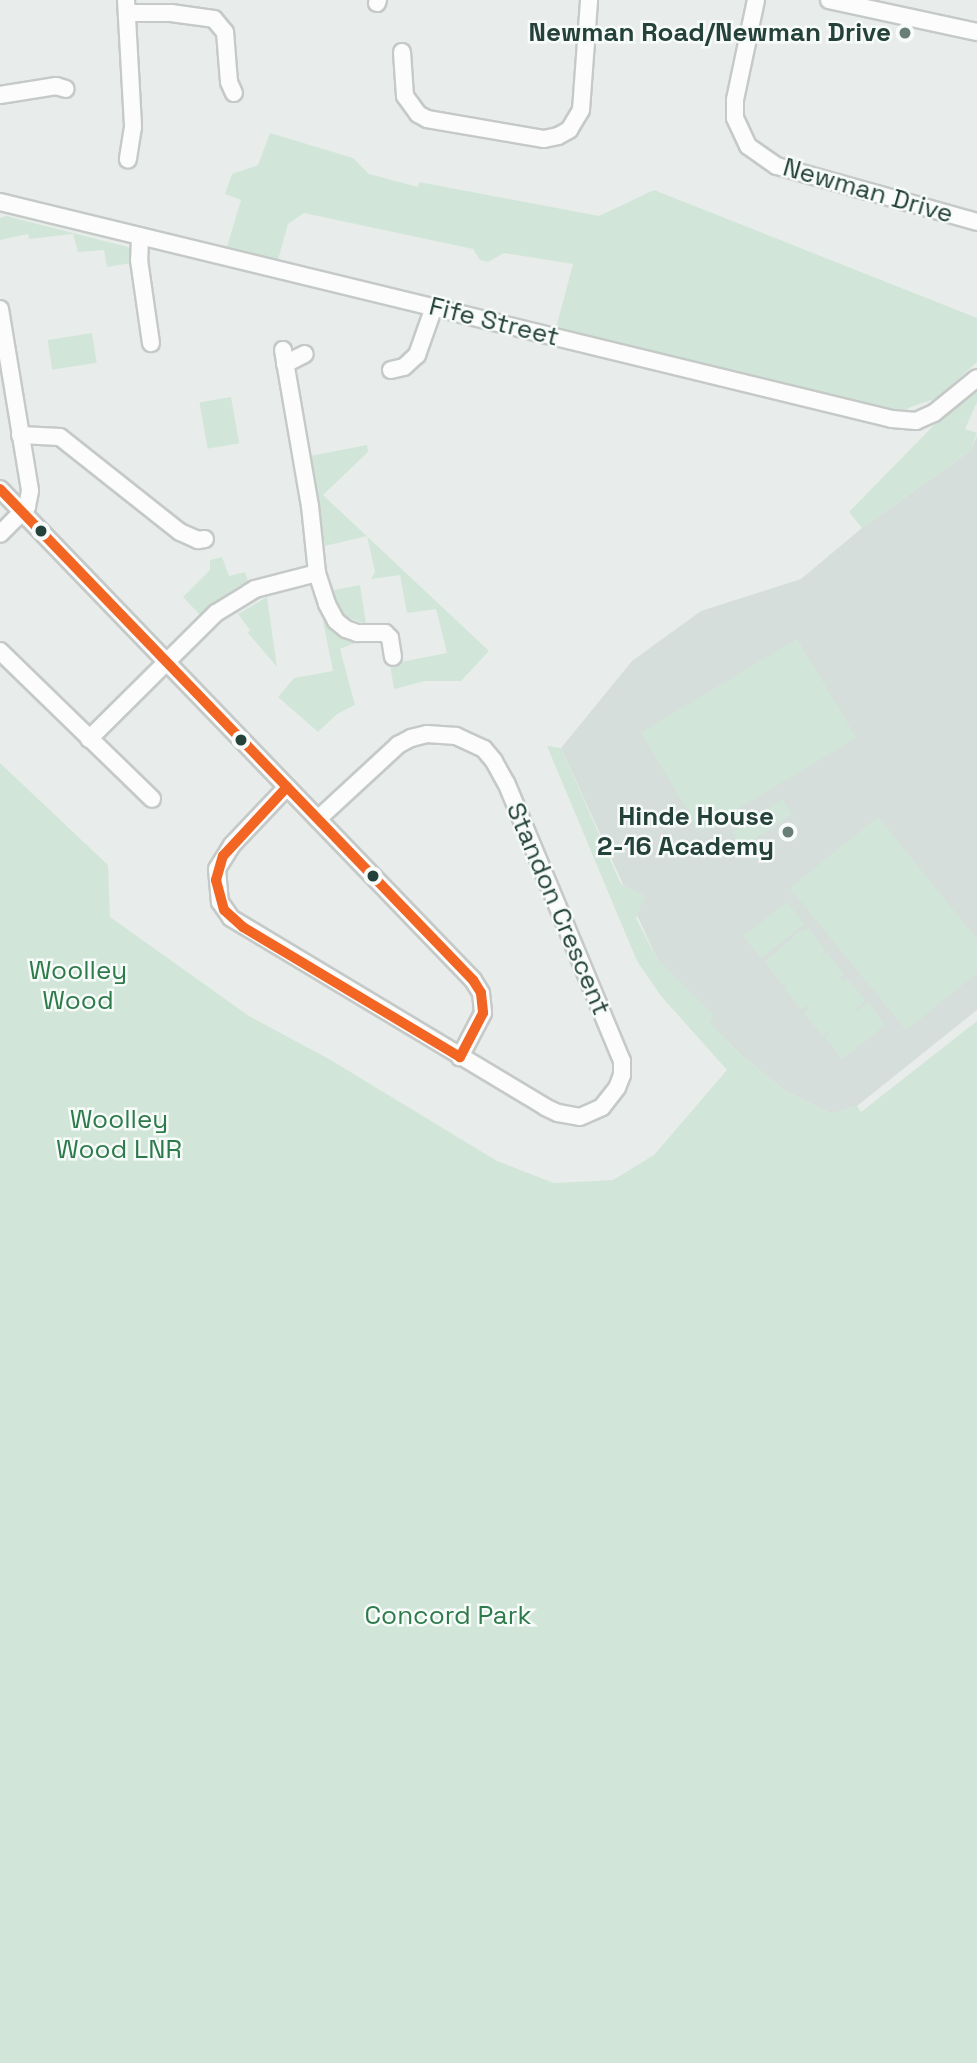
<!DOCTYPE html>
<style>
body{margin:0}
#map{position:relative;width:977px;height:2063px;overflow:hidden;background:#e8edeb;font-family:"Space Grotesk",sans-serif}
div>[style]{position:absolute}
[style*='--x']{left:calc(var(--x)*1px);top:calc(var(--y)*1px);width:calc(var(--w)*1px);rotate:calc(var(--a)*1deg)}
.built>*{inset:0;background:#d6dedb}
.green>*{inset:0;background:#d1e6d8;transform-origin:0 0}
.roads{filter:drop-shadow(2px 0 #c5cac8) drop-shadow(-2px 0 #c5cac8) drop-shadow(0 2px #c5cac8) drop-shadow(0 -2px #c5cac8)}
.minor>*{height:16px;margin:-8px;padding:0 8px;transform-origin:8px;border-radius:8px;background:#fcfcfc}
.bus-1>*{height:10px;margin:-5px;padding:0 5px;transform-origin:5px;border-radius:5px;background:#f26522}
.dots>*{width:19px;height:19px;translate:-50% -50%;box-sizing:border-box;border:4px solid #f7fbf9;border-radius:50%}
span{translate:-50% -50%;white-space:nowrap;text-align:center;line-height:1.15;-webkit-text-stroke:5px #f7fbf9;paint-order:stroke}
.poi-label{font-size:26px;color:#24423a;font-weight:700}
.right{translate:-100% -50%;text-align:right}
.street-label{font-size:26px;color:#24423a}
.park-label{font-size:26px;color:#2d7a4b}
</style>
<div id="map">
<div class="built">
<i style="clip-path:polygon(977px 436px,977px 1010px,857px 1106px,831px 1114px,784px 1090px,741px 1055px,708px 1022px,657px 959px,561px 748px,632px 661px,701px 611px,801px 579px,862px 528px,971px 450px)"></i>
</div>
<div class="green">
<i style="clip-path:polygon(270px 133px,353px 158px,369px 174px,418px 187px,419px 182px,599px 216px,654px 190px,977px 318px,977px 362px,937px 398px,908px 408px,907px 419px,556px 328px,573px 264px,504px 253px,488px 262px,480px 260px,473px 249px,304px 213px,288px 224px,278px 260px,227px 247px,241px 200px,225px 194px,232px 174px,258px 165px)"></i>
<i style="clip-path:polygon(6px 216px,128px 247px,131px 252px,131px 263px,107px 267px,104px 250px,78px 252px,73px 234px,29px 239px,28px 234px,0 240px,0 218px)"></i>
<i style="left:92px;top:333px;width:30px;height:45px;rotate:81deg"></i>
<i style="clip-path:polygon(977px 381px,977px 402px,965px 429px,977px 433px,971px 450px,862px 528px,849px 512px)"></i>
<i style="left:231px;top:397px;width:47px;height:32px;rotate:80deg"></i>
<i style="clip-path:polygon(367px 445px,368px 452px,323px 495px,489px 651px,461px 681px,425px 681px,394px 689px,390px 664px,447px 653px,436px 609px,407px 613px,400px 575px,371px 579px,375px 572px,367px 536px,325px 546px,310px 456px)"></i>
<i style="clip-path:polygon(222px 557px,229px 576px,245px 572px,248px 581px,222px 597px,201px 616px,183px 597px,210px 570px,210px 560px)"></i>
<i style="clip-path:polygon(360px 585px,366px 624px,344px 616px,329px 591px)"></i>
<i style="clip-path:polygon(267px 597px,277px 667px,248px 633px,250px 630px,238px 614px)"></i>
<i style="clip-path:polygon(323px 621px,357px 642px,340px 649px,355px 705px,337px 714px,318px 732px,278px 697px,294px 678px,333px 671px)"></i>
<i style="left:797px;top:639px;width:115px;height:182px;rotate:59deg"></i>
<i style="clip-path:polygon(547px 746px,561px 748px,621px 884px,645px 896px,636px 918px,657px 959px,713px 1015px,709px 1022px,741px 1055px,784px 1090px,831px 1114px,857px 1106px,861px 1112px,977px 1021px,977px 2063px,0 2063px,0 763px,108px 865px,110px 917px,249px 1016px,329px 1059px,497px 1161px,554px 1183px,613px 1180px,654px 1155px,727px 1070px,661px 996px,637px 961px)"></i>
<i style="left:782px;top:799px;width:18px;height:60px;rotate:56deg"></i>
<i style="clip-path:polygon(878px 817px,977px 939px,977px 973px,906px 1030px,790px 888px)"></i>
<i style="left:787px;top:902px;width:28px;height:55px;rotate:52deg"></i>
<i style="clip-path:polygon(808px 928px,825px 950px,820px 955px,827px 953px,844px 974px,840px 978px,843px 982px,847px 979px,865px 1000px,851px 1016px,868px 1003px,885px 1025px,842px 1059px,825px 1037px,829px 1034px,827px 1031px,822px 1035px,804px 1013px,810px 1008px,807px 1005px,801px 1009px,784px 987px,788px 983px,782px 984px,765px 962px,801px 930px,803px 932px)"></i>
</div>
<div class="roads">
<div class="minor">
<i style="--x:126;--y:0;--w:127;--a:86.8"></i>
<i style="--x:133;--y:127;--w:33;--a:99"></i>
<i style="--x:756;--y:0;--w:102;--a:101.9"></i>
<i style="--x:735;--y:100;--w:18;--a:90"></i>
<i style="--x:735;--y:118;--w:31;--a:65"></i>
<i style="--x:748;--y:146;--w:35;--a:35"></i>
<i style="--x:777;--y:166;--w:208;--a:15.6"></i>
<i style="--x:829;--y:0;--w:151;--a:12.2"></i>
<i style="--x:377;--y:3;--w:3;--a:-72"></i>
<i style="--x:127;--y:13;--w:44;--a:0"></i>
<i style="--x:171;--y:13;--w:43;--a:7.9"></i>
<i style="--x:214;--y:19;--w:17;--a:50"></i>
<i style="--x:225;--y:32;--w:50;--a:85.4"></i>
<i style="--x:229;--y:82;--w:12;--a:66"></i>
<i style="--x:402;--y:52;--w:44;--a:86.1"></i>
<i style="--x:405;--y:96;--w:22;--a:54"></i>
<i style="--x:418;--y:114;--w:10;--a:29"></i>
<i style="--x:427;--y:119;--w:119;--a:9.7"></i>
<i style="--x:544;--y:139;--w:14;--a:-12"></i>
<i style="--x:558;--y:136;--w:13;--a:-29"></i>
<i style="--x:569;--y:130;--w:23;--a:-59"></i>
<i style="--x:581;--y:110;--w:110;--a:-85.8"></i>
<i style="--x:0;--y:95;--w:57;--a:-9.1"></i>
<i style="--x:56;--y:86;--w:10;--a:17"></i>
<i style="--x:0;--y:202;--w:918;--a:13.67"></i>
<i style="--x:892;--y:419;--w:24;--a:5"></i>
<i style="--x:916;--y:421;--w:20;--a:-24"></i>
<i style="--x:934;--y:413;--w:55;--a:-39.1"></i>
<i style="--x:140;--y:237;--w:23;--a:92"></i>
<i style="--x:139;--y:260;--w:84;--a:81.8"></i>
<i style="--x:0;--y:309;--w:184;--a:80.6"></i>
<i style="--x:30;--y:491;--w:16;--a:101"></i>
<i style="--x:27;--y:507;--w:38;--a:135"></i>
<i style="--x:283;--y:350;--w:158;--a:80.2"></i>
<i style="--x:310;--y:506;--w:67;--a:84"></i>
<i style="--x:317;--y:573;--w:33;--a:72"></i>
<i style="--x:327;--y:604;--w:19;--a:62"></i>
<i style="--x:336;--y:621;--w:13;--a:39"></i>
<i style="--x:346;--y:629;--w:12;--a:20"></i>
<i style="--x:357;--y:633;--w:28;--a:0"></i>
<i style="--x:385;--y:633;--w:7;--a:45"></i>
<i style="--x:390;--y:638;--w:19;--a:81"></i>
<i style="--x:285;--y:364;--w:22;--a:-27"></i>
<i style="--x:391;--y:370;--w:13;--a:-13"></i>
<i style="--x:404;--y:367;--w:18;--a:-43"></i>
<i style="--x:417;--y:355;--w:51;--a:-70.5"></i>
<i style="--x:20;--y:435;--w:40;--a:2.9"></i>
<i style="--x:60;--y:437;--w:153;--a:38.4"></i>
<i style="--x:180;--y:532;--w:20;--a:24"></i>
<i style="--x:198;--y:540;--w:7;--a:-8"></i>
<i style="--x:0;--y:489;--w:682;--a:46.07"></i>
<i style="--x:473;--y:980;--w:15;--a:58"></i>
<i style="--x:481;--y:993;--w:20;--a:84"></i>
<i style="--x:483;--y:1013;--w:50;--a:117.6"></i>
<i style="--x:0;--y:651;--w:212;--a:44.2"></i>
<i style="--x:89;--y:739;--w:179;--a:-44.8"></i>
<i style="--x:216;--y:613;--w:46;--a:-31.6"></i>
<i style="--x:255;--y:589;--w:64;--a:-14.5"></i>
<i style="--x:287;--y:787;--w:80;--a:133.5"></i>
<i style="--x:232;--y:845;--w:28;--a:122"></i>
<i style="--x:217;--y:869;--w:33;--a:85"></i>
<i style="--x:220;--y:902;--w:19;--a:55"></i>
<i style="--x:231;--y:918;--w:366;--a:31"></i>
<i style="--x:545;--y:1107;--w:14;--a:25"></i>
<i style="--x:558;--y:1113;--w:22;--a:10"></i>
<i style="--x:580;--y:1117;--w:24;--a:-24"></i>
<i style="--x:602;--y:1107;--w:24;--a:-52"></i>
<i style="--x:617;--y:1088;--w:14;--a:-69"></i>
<i style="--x:622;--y:1075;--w:14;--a:-90"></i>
<i style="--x:622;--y:1061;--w:301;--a:-112.6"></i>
<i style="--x:506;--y:783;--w:25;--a:-119"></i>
<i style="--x:494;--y:761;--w:16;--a:-130"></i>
<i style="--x:484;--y:749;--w:31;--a:-155"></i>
<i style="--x:456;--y:736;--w:29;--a:-176"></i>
<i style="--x:427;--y:734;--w:16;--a:166"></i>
<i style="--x:411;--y:738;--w:15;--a:152"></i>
<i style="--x:398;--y:745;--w:109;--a:137.2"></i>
</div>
</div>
<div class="bus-1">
<i style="--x:0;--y:489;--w:682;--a:46.07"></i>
<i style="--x:473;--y:980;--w:15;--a:58"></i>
<i style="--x:481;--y:993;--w:20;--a:84"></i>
<i style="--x:483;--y:1013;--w:50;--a:117.6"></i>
<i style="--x:460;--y:1057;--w:253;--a:-149.1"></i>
<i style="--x:243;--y:927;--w:25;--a:-138"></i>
<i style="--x:224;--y:910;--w:31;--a:-105"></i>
<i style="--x:216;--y:880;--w:25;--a:-74"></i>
<i style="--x:223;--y:856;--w:94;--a:-47.2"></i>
</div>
<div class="dots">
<i style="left:905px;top:33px;background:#697e78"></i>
<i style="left:41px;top:531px;background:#24423a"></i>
<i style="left:241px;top:740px;background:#24423a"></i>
<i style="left:788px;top:832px;background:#697e78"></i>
<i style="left:373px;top:876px;background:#24423a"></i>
</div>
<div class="poi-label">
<span class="right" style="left:891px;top:33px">Newman Road/Newman Drive</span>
<span class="right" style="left:774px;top:832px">Hinde House<br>2-16 Academy</span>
</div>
<div class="street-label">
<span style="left:868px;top:191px;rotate:16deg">Newman Drive</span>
<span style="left:494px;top:322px;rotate:14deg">Fife Street</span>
<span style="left:558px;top:909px;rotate:67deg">Standon Crescent</span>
</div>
<div class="park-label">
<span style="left:78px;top:986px">Woolley<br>Wood</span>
<span style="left:119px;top:1135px">Woolley<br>Wood LNR</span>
<span style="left:448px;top:1616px">Concord Park</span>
</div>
</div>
